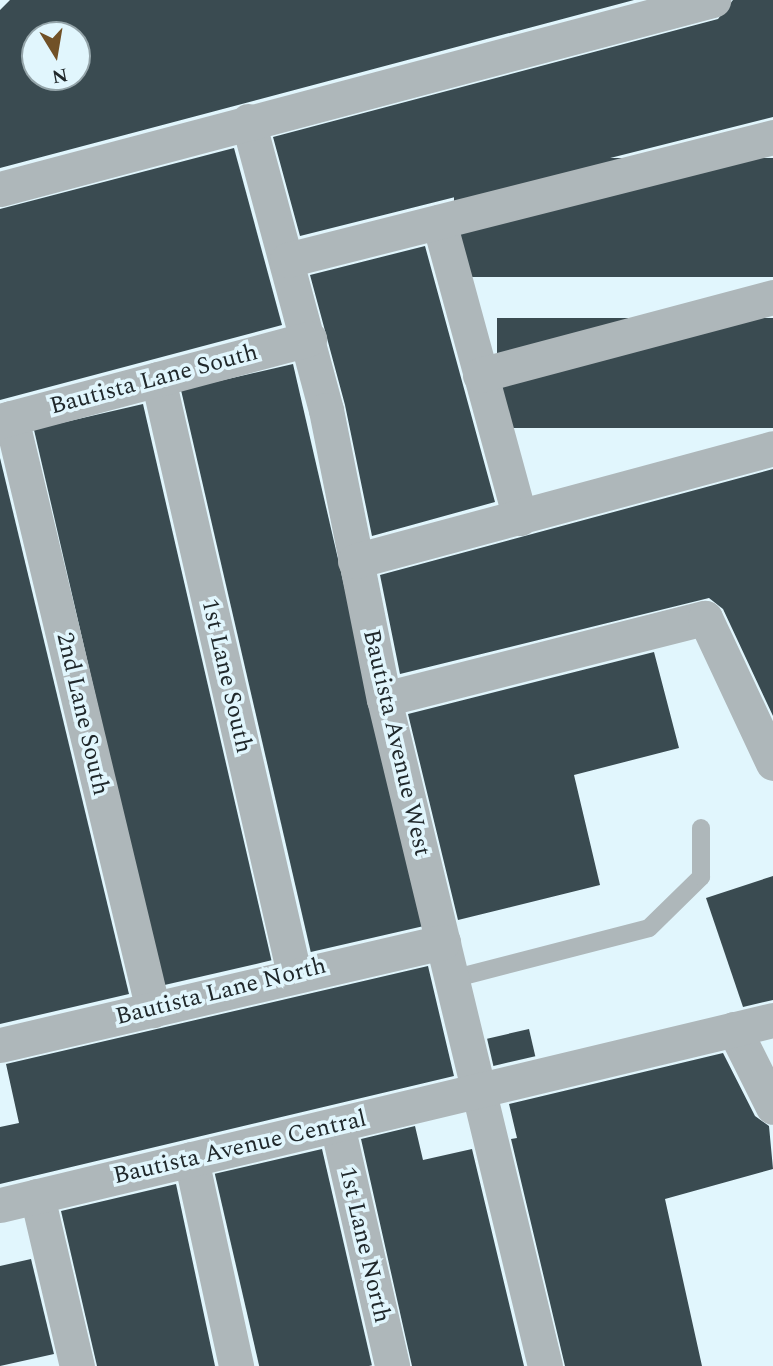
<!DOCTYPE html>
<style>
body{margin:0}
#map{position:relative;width:773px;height:1366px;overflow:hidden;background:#e1f6fd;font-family:Spectral,serif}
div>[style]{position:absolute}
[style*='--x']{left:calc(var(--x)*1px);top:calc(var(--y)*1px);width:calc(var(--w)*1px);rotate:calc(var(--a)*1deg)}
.building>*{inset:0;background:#3a4b51;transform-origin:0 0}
.lane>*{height:18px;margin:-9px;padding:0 9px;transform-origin:9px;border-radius:9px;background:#aeb7ba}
.street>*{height:35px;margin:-17.5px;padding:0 17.5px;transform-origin:17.5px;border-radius:17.5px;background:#aeb7ba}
span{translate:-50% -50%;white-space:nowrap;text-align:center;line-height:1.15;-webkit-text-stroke:7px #e1f6fd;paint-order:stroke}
.street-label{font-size:24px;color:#20282b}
.north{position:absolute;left:21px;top:21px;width:70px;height:70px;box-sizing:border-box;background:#e1f6fd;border:2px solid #94a4a9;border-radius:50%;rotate:169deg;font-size:19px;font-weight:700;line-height:28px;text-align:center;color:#20282b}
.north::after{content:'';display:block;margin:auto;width:24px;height:32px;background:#715127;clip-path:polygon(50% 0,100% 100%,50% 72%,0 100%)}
</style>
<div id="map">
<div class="building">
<i style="clip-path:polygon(evenodd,10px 0,634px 0,0 168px,0 10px,10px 0,35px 35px,77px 35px,77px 77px,35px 77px,35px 35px)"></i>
<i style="clip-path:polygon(733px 0,773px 0,773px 117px,300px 236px,273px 137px,718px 19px)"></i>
<i style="clip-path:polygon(234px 148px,282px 325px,0 400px,0 209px)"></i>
<i style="left:773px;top:158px;width:119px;height:319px;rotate:90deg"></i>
<i style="clip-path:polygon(425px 246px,495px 502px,372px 536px,345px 405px,310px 275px)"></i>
<i style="left:773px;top:318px;width:110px;height:276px;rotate:90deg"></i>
<i style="left:293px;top:364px;width:577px;height:115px;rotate:77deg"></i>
<i style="left:143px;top:404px;width:571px;height:112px;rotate:77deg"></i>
<i style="clip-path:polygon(0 458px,129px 994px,0 1024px)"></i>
<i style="clip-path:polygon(773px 469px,773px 716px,723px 609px,709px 598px,400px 674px,380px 575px)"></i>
<i style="clip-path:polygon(654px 652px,679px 748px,574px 775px,600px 885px,458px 920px,408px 714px)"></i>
<i style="clip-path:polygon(773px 876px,773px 1000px,743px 1007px,706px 898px)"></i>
<i style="clip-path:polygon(428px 966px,454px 1076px,0 1184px,0 1127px,19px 1123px,6px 1064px)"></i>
<i style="left:529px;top:1029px;width:28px;height:43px;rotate:77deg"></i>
<i style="clip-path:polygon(723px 1053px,755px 1116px,769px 1126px,773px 1169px,665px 1199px,702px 1366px,565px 1366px,511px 1139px,517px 1138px,509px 1104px)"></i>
<i style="clip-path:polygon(415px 1126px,423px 1160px,472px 1149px,524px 1366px,412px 1366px,361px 1139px)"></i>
<i style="left:322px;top:1149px;width:222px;height:110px;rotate:77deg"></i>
<i style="clip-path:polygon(176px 1184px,215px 1366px,97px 1366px,61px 1211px)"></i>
<i style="clip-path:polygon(31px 1259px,54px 1354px,0 1366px,0 1266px)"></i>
</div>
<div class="lane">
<i style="--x:452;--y:979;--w:203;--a:-14.5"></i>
<i style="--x:649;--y:928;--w:73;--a:-44.4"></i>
<i style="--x:701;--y:877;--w:49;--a:-90"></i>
</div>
<div class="street">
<i style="--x:248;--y:121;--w:299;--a:74.9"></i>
<i style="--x:326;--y:410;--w:295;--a:78.7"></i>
<i style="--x:384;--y:699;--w:686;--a:76.43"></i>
<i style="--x:0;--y:189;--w:738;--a:-14.85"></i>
<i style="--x:439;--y:222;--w:307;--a:74.7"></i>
<i style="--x:287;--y:260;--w:501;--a:-14.2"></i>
<i style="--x:480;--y:375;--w:303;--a:-14.9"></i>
<i style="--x:158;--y:379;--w:610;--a:77.12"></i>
<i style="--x:11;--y:418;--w:609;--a:76.51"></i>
<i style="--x:0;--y:421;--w:320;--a:-14.9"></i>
<i style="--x:355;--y:561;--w:433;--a:-15.1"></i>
<i style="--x:384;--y:699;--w:331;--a:-14.2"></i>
<i style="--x:705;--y:618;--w:160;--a:64.9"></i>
<i style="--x:734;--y:1029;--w:87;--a:63.4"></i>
<i style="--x:0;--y:1045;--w:455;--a:-13.1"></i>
<i style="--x:337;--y:1125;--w:247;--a:77.1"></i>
<i style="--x:191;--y:1159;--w:212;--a:77.7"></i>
<i style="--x:37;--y:1196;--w:175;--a:76.8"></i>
<i style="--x:0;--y:1205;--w:795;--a:-13.46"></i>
</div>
<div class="street-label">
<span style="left:154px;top:380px;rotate:-15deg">Bautista Lane South</span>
<span style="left:226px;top:676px;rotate:77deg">1st Lane South</span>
<span style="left:82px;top:714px;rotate:77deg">2nd Lane South</span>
<span style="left:396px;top:743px;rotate:77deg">Bautista Avenue West</span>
<span style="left:221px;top:992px;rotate:-14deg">Bautista Lane North</span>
<span style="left:240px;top:1148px;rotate:-13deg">Bautista Avenue Central</span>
<span style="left:364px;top:1245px;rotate:77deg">1st Lane North</span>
</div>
<div class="north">N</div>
</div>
